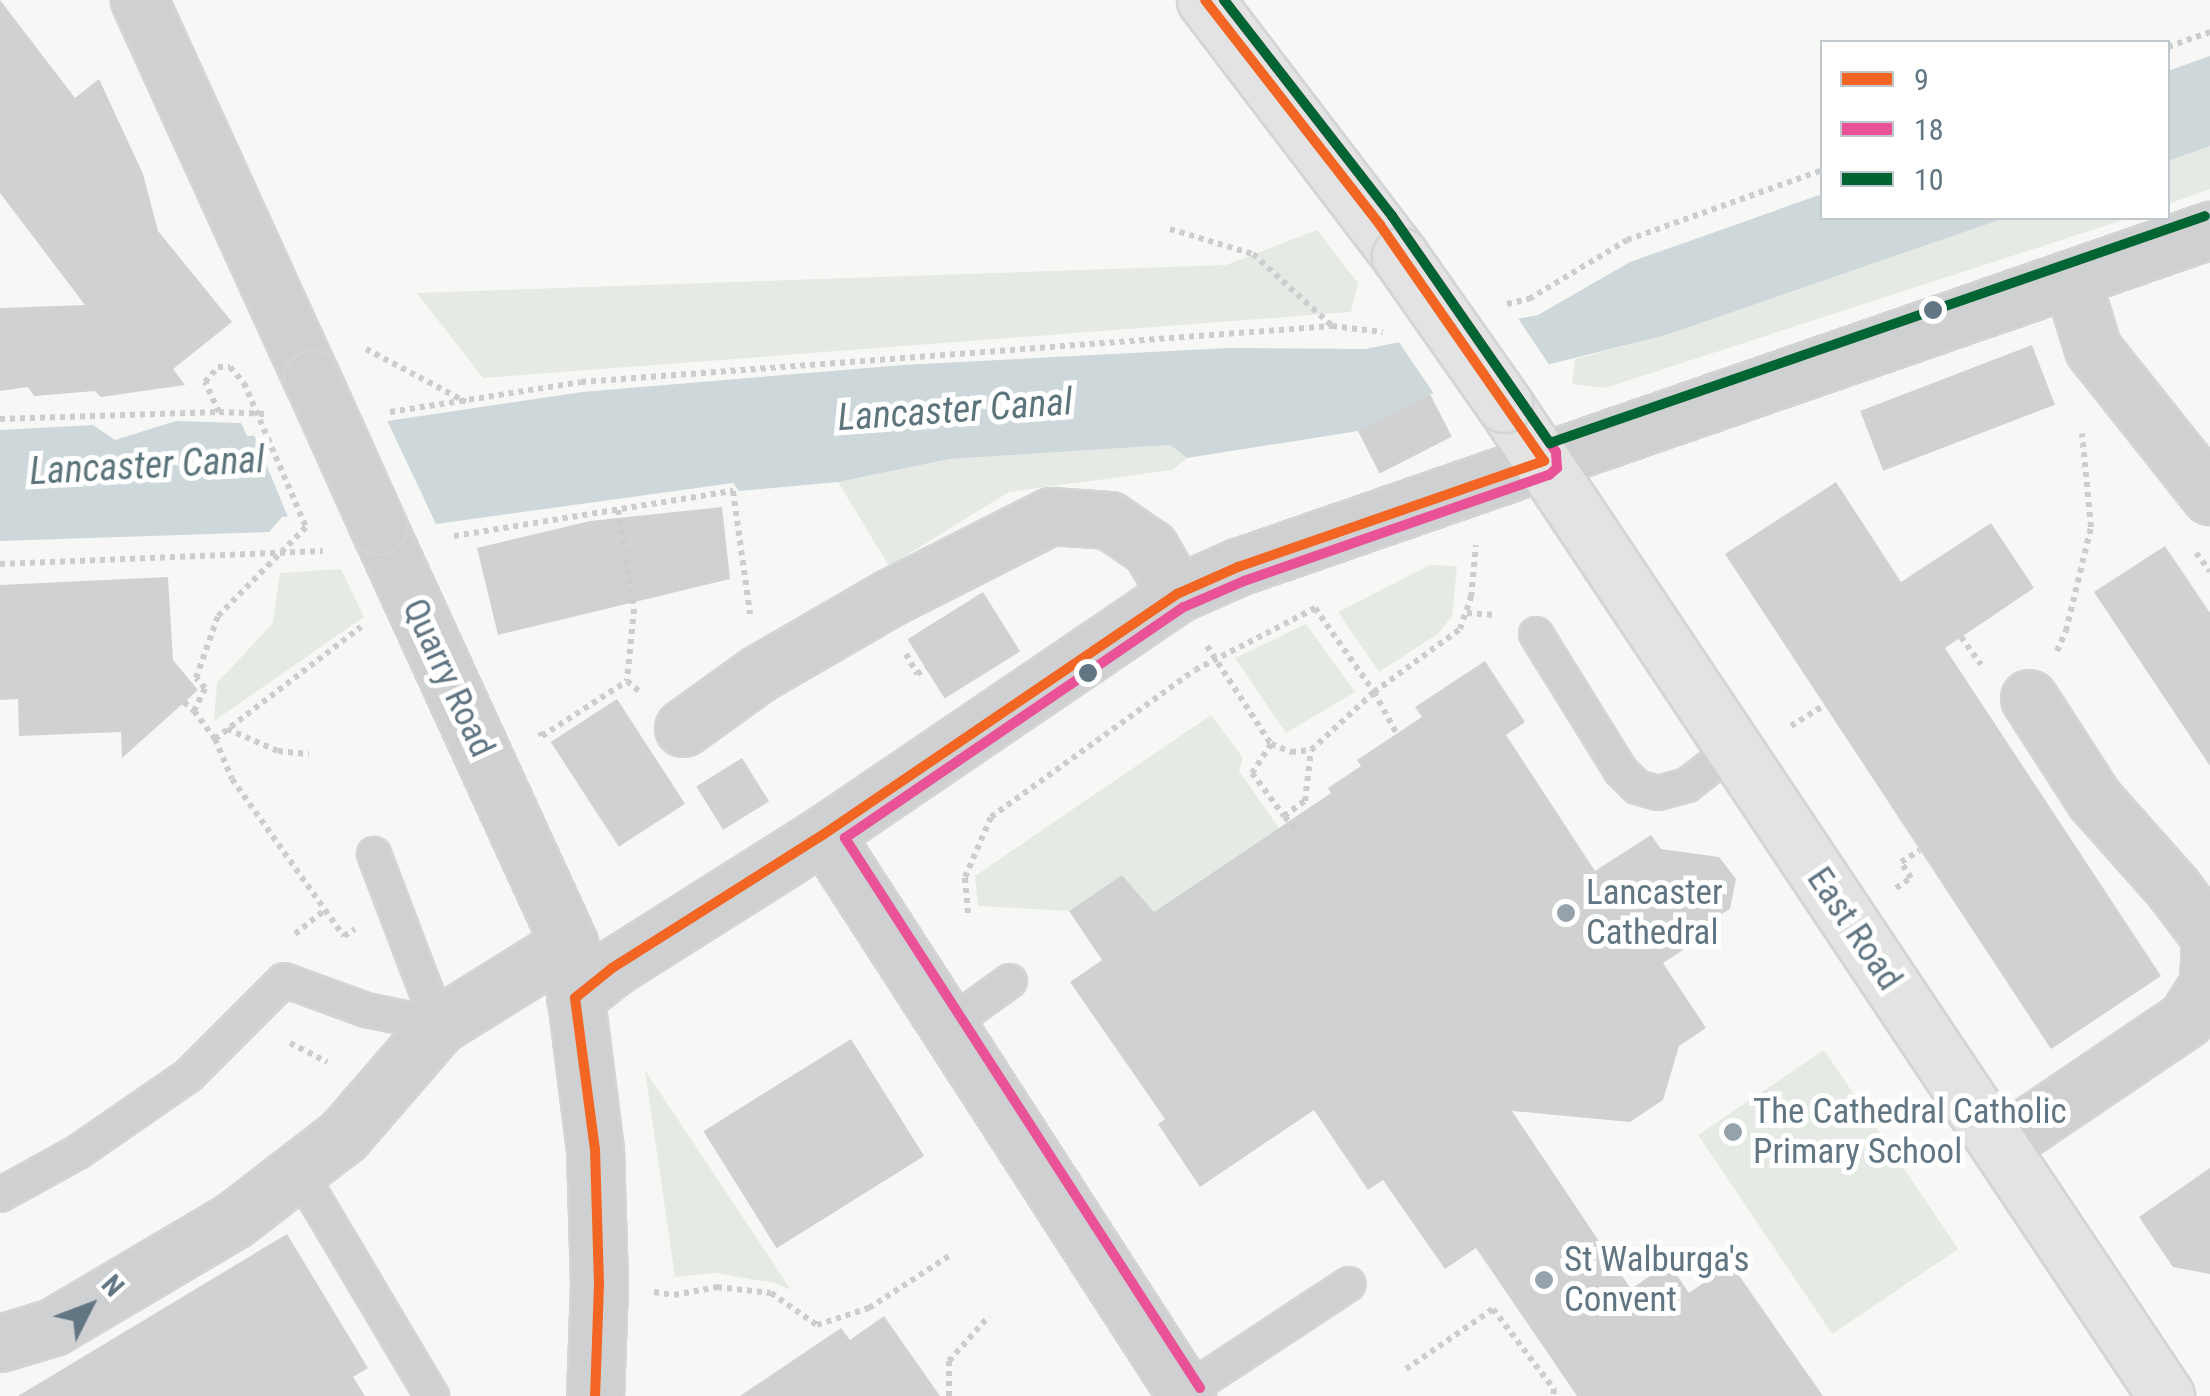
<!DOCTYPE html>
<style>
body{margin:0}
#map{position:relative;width:2210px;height:1396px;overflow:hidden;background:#f7f7f6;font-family:"Roboto Condensed",sans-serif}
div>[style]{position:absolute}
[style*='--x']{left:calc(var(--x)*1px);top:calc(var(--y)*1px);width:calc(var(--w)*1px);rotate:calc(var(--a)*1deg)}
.green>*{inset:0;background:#e6eae4;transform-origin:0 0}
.water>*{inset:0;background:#ced8da}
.pier>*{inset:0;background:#f7f7f6}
.building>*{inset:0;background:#d0d2d2;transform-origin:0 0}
.path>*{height:6px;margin-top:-3px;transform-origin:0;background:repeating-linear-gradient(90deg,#cccdce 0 5px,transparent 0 10px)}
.roads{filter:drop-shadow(2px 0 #d3d5d5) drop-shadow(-2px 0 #d3d5d5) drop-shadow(0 2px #d3d5d5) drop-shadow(0 -2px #d3d5d5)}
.lane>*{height:32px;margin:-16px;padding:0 16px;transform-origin:16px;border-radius:16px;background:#cfd0d1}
.street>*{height:55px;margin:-27.5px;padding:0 27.5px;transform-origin:27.5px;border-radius:27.5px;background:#cfd0d1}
.secondary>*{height:55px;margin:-27.5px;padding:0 27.5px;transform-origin:27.5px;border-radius:27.5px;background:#e2e3e2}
.path-bridge>*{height:6px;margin-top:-3px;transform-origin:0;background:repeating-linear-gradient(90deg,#cccdce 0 5px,transparent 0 10px)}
.bridges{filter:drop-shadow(2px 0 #d3d5d5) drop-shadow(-2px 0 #d3d5d5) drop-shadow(0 2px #d3d5d5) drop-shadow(0 -2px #d3d5d5)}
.street-bridge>*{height:55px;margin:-27.5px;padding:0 27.5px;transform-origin:27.5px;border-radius:27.5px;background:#cfd0d1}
.secondary-bridge>*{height:55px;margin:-27.5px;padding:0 27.5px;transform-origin:27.5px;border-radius:27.5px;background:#e2e3e2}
.bus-1>*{height:10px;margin:-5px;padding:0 5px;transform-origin:5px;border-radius:5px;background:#f26522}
.bus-2>*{height:10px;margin:-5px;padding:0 5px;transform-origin:5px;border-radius:5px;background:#ea5297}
.bus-3>*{height:10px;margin:-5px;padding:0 5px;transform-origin:5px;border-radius:5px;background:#006533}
.dots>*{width:28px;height:28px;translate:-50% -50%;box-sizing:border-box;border:5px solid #fff;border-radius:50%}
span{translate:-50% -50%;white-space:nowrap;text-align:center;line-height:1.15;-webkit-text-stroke:10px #fff;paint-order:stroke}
.street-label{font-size:35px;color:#617582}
.poi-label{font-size:35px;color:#617582}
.left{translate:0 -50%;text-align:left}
.water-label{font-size:38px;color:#5c757c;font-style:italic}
.legend{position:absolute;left:1820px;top:40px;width:350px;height:180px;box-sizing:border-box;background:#fff;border:2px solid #c0c8cd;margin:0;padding:12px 18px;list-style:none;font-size:30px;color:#617582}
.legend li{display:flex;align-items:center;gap:20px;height:50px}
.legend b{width:50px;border:2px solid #c0c8cd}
.north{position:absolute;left:40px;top:1256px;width:100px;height:100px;-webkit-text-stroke:8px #fff;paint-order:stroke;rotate:48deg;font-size:28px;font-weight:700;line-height:40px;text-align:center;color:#617582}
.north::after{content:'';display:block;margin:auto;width:35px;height:45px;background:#617582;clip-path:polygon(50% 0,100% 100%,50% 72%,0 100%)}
</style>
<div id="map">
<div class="green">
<i style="clip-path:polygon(2210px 146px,2210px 189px,2168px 204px,2168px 161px)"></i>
<i style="clip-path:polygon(2005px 218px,2129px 218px,1605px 388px,1572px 384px,1575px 359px,1663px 336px)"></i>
<i style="clip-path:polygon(1317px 230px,1358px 283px,1351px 312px,483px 378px,417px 293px,1226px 265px)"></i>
<i style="clip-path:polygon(1170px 445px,1187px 458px,1172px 470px,1009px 492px,889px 566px,838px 482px,950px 459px)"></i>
<i style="clip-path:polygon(1430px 565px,1457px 566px,1452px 616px,1439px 633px,1379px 672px,1338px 612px)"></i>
<i style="clip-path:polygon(341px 569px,364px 617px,214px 721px,217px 683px,273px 623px,280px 573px)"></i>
<i style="clip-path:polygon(1306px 624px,1355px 692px,1286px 733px,1235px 658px)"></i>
<i style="clip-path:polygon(1211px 715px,1243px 758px,1239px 771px,1279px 828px,1154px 912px,1122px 875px,1069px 911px,978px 906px,975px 876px)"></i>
<i style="left:1824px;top:1050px;width:240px;height:152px;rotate:56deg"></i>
<i style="clip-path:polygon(645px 1070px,791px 1290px,775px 1283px,715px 1273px,675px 1277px)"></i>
</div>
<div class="water">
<i style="clip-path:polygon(2210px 56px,2210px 146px,2168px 161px,2168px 71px)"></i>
<i style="clip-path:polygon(1822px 194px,1822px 218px,2005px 218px,1663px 336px,1430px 394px,1358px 431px,1187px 458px,1170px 445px,950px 459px,838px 482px,739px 491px,733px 483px,436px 524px,411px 512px,282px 517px,269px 532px,0 541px,0 430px,93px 425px,115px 440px,176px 421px,241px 423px,247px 436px,340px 428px,582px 392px,903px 365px,1228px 348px,1365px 349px,1538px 315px,1630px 262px)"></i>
</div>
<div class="pier">
<i style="clip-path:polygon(1515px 314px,1552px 369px,1437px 398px,1396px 338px)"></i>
<i style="clip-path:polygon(385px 416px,436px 524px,410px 517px,290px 522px,252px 430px)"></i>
</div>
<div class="building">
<i style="clip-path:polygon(0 0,75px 98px,99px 79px,143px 174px,158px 231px,232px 322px,173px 369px,185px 385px,101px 397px,95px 391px,34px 396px,28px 387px,0 391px,0 308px,85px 305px,0 193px)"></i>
<i style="left:2032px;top:345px;width:64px;height:184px;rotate:69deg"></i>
<i style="left:1430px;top:394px;width:48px;height:81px;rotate:63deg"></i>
<i style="clip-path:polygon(1836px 482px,1901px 582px,1991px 523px,2034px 588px,1945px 648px,2161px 976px,2051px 1049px,1725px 554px)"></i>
<i style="clip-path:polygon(722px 507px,730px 579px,498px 635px,477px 548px,590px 521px)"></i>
<i style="clip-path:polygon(2165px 546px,2210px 613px,2210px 766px,2094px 592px)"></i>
<i style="clip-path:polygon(168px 577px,173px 660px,198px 690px,122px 758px,121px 732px,19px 736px,18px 699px,0 700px,0 585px)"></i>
<i style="left:983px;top:592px;width:70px;height:89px;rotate:58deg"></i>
<i style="clip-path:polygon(1485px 661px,1525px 722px,1506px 735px,1595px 871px,1651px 835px,1661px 849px,1719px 857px,1736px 879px,1730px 909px,1677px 940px,1683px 950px,1663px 963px,1706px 1028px,1679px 1046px,1663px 1100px,1630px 1122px,1512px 1111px,1631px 1289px,1669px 1263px,1689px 1293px,1731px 1264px,1823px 1396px,1577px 1396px,1476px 1248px,1445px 1269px,1383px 1180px,1368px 1190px,1314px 1110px,1200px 1187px,1158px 1124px,1165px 1119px,1070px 982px,1102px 960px,1069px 911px,1122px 875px,1154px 912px,1331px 793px,1328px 788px,1361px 766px,1357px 760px,1422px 717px,1415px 707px)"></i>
<i style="left:617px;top:699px;width:125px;height:79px;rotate:57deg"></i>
<i style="left:742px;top:758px;width:51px;height:54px;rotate:58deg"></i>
<i style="left:851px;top:1039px;width:138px;height:174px;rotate:58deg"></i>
<i style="clip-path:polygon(2210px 1168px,2210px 1274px,2173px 1267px,2139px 1217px)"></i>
<i style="clip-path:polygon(287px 1234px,368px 1368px,353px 1377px,365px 1396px,18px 1396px)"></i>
<i style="clip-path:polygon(884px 1316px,940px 1396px,740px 1396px,841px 1328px,850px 1340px)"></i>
</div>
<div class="path">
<i style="--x:2168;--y:47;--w:45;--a:-19.7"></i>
<i style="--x:1170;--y:229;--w:87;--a:16.8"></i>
<i style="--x:1253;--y:254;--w:107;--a:42.3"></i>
<i style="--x:1507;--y:304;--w:23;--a:-13"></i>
<i style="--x:1529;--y:299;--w:114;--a:-31"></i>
<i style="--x:1627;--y:240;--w:207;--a:-19.7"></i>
<i style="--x:366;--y:349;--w:113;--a:27.9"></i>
<i style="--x:219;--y:412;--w:33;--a:-115"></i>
<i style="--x:205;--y:382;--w:20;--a:-49"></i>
<i style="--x:218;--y:367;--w:12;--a:0"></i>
<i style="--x:230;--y:367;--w:21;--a:49"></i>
<i style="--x:390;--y:412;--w:193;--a:-8.9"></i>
<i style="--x:581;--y:382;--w:753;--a:-4.26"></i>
<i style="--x:1332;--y:326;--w:51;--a:6.7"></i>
<i style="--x:0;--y:419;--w:219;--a:-1.8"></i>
<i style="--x:219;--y:412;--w:45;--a:2.5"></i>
<i style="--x:618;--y:510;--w:100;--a:80.8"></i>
<i style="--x:634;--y:609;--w:72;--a:95.6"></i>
<i style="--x:454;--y:536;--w:283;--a:-9.2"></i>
<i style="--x:733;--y:491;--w:124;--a:82.1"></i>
<i style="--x:2196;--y:553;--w:23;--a:52"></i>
<i style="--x:0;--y:564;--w:323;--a:-2.3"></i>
<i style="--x:1315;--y:608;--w:103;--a:54.9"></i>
<i style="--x:1374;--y:692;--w:48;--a:61.3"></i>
<i style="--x:1467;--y:613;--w:28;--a:4"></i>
<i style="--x:1961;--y:637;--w:34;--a:54"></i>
<i style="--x:1207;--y:646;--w:117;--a:56.9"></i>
<i style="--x:1271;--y:744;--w:22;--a:22"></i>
<i style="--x:1291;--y:752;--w:20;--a:-6"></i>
<i style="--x:1311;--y:750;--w:86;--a:-42.6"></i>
<i style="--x:1374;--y:692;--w:107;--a:-36.2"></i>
<i style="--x:1460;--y:629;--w:34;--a:-71"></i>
<i style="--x:1471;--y:597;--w:52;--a:-84.5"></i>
<i style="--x:2057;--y:651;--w:22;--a:-66"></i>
<i style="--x:2066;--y:631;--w:107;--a:-76.5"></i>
<i style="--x:2091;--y:527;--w:94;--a:-95.5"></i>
<i style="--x:906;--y:654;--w:23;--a:61"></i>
<i style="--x:917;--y:674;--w:11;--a:-34"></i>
<i style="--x:196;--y:678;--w:66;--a:-70.5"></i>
<i style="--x:218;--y:616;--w:125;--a:-45.3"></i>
<i style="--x:184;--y:702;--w:13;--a:42"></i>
<i style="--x:194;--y:711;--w:25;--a:-64"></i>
<i style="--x:205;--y:688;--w:13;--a:-132"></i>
<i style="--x:194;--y:711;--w:35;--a:53"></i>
<i style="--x:215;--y:739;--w:43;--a:67"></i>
<i style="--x:232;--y:779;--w:161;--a:54.6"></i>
<i style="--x:325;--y:910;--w:32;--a:54"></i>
<i style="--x:344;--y:936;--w:13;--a:-32"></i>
<i style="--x:1791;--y:726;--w:39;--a:-32"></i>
<i style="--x:227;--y:729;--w:56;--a:23.3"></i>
<i style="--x:278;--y:751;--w:31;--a:6"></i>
<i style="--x:540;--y:732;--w:4;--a:63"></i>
<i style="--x:542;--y:736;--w:101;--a:-32.9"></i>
<i style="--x:627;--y:681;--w:17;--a:40"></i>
<i style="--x:215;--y:739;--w:184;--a:-37.5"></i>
<i style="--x:1271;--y:744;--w:35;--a:123"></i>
<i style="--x:1252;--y:773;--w:54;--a:53.3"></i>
<i style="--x:1295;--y:828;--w:16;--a:-133"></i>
<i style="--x:1284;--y:816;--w:26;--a:-36"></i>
<i style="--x:1305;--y:801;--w:51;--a:-83.3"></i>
<i style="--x:1896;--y:888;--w:18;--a:-34"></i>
<i style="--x:1911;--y:878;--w:19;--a:-122"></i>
<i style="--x:1901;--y:862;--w:22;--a:-32"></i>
<i style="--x:968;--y:913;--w:36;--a:-95"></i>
<i style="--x:965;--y:877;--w:65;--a:-66.6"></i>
<i style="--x:991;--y:817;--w:251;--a:-35.8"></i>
<i style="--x:1195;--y:670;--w:140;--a:-27.3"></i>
<i style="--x:295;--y:934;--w:38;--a:-39"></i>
<i style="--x:290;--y:1043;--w:42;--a:27.2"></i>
<i style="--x:654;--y:1292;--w:20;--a:9"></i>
<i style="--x:674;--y:1295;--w:44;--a:-10.5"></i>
<i style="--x:717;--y:1287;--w:54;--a:6.3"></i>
<i style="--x:771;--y:1293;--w:56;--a:34.8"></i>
<i style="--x:817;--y:1325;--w:55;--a:-18.1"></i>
<i style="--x:869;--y:1308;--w:99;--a:-33"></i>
<i style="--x:1406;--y:1369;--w:106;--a:-34.6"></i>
<i style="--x:1493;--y:1309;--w:101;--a:52.7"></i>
<i style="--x:1554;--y:1389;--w:7;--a:98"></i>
<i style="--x:949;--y:1396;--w:35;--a:-90"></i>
<i style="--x:949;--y:1361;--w:60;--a:-48.4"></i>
</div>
<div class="roads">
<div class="lane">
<i style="--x:1536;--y:634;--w:161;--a:58.2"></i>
<i style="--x:1621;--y:771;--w:23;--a:45"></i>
<i style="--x:1637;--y:787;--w:22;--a:16"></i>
<i style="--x:1658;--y:793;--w:30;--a:-15"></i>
<i style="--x:1687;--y:785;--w:59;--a:-37.5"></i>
<i style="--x:374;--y:854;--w:183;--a:69.2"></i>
<i style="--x:949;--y:1025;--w:75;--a:-35.8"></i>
<i style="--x:299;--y:1172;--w:261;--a:59.3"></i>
<i style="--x:0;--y:1195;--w:89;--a:-28.9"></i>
<i style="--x:78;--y:1152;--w:135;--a:-34.7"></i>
<i style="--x:189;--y:1075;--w:134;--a:-45"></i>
<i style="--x:284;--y:980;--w:87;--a:20.1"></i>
<i style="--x:366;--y:1010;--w:75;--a:11.6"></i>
<i style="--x:1185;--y:1392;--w:196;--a:-33.4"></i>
</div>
<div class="street">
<i style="--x:139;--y:0;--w:417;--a:65.5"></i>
<i style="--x:2071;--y:278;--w:74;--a:72.8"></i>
<i style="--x:2093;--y:349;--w:188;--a:51.5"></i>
<i style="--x:378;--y:526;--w:460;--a:65.4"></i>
<i style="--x:569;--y:944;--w:207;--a:82.8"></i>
<i style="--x:595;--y:1149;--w:135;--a:88.3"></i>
<i style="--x:599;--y:1284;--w:112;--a:92"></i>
<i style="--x:683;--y:728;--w:92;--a:-35.8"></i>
<i style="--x:758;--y:674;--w:154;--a:-30.1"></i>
<i style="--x:891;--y:597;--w:179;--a:-26.9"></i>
<i style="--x:1051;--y:516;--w:58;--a:3.9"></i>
<i style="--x:1109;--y:520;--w:50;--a:34.3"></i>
<i style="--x:1150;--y:548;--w:53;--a:59.6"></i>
<i style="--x:824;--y:834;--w:669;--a:57.14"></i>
<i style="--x:575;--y:998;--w:48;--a:-39"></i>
<i style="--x:612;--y:968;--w:251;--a:-32.3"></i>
<i style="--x:824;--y:834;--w:427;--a:-34.2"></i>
<i style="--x:1177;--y:594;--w:67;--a:-23.9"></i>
<i style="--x:1238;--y:567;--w:1029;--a:-19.12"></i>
<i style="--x:2000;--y:1145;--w:225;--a:-34.1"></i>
<i style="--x:2186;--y:1019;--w:41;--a:-57.8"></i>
<i style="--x:2208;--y:984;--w:47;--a:-87.6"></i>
<i style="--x:2210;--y:937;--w:61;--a:-127.1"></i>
<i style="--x:2173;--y:888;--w:119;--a:-131.6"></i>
<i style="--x:2094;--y:799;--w:120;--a:-122.8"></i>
<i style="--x:0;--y:1343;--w:55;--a:-16.8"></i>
<i style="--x:53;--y:1327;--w:210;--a:-30.6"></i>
<i style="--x:234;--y:1220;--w:139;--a:-37.7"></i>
<i style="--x:344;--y:1135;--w:145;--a:-49.2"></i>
<i style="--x:439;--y:1025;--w:153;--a:-31.9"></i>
</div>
<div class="secondary">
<i style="--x:1205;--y:0;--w:322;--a:52.7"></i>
<i style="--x:1504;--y:404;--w:1193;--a:56.28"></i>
</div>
</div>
<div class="path-bridge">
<i style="--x:244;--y:383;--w:157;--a:66.7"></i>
</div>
<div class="bridges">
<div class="street-bridge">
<i style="--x:312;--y:379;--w:161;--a:65.8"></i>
</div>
<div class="secondary-bridge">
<i style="--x:1400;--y:256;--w:181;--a:54.9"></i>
</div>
</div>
<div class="bus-1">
<i style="--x:1205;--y:0;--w:285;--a:52.1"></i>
<i style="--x:1380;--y:225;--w:287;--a:55.2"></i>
<i style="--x:575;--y:998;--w:48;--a:-39"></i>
<i style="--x:612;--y:968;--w:251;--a:-32.3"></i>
<i style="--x:824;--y:834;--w:427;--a:-34.2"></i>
<i style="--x:1177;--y:594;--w:67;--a:-23.9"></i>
<i style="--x:1238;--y:567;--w:324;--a:-19.1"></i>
<i style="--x:575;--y:998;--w:152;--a:82.5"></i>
<i style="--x:595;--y:1149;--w:135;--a:88.3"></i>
<i style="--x:599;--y:1284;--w:112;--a:92"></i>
</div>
<div class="bus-2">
<i style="--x:1200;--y:1388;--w:655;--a:-122.84"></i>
<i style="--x:845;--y:838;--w:410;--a:-34.3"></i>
<i style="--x:1184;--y:607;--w:65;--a:-23.4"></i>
<i style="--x:1244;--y:581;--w:323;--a:-19.2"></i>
<i style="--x:1549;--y:475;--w:11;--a:-41"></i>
<i style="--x:1557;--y:468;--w:16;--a:-94"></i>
<i style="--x:1556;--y:452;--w:287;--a:-124.8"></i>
<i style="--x:1392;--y:216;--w:274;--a:-127.9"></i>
</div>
<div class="bus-3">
<i style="--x:1224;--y:0;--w:274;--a:52.1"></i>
<i style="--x:1392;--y:216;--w:277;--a:55.2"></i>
<i style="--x:1550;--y:443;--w:693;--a:-19.11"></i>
</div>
<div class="dots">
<i style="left:1933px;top:310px;background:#617582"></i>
<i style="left:1088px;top:673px;background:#617582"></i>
<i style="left:1566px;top:913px;background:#96a2ab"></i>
<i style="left:1733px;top:1132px;background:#96a2ab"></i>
<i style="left:1544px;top:1280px;background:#96a2ab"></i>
</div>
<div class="street-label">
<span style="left:448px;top:678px;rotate:65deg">Quarry Road</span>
<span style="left:1854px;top:929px;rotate:56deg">East Road</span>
</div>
<div class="poi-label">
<span class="left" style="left:1586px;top:913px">Lancaster<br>Cathedral</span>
<span class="left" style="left:1753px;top:1132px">The Cathedral Catholic<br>Primary School</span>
<span class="left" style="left:1564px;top:1280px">St Walburga's<br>Convent</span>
</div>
<div class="water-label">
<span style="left:955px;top:410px;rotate:-4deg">Lancaster Canal</span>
<span style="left:147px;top:466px;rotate:-3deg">Lancaster Canal</span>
</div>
<ul class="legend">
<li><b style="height:12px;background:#f26522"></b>9</li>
<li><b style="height:12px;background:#ea5297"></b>18</li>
<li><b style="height:12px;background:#006533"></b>10</li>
</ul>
<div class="north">N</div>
</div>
